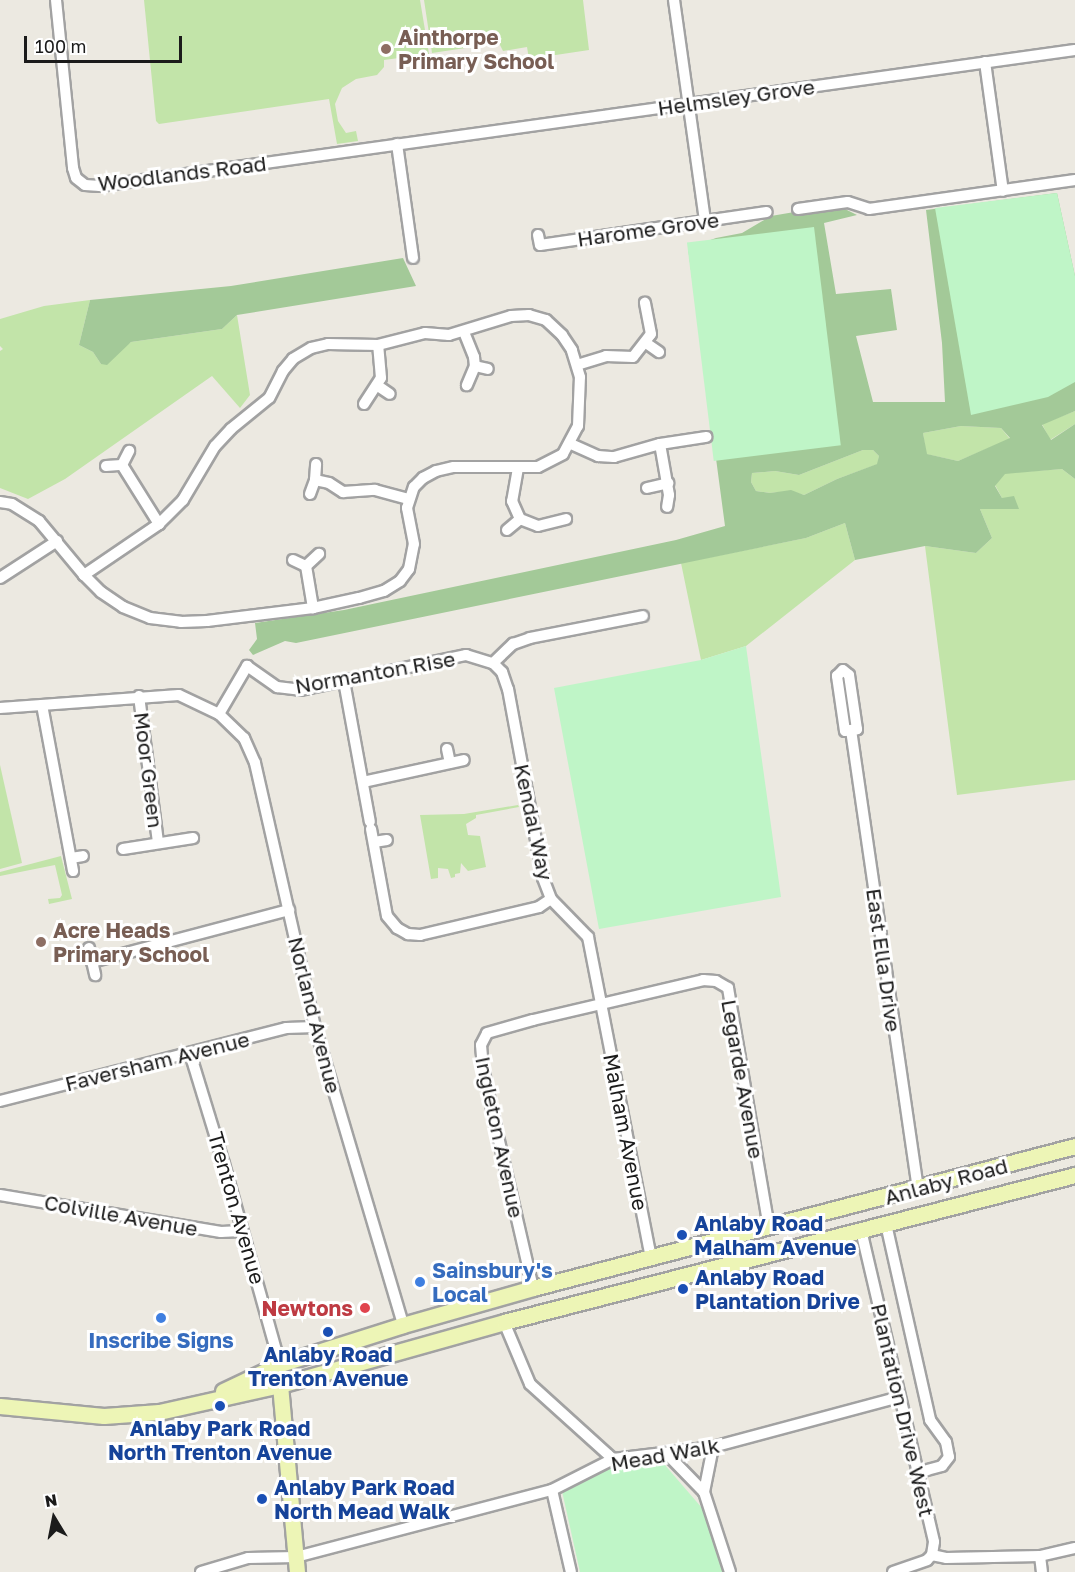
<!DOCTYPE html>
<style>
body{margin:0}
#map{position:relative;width:1075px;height:1572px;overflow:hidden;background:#ece9e1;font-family:"Golos Text",sans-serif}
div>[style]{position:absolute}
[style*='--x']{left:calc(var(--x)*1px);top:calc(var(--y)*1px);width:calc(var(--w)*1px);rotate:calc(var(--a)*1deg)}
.grass>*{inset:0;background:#c2e4a9}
.forest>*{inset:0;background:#a3c998}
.park>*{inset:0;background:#bff5c7;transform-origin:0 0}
.roads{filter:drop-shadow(2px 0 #a2a2a2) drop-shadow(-2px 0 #a2a2a2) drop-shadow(0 2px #a2a2a2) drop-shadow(0 -2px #a2a2a2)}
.street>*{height:10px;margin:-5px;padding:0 5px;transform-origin:5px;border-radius:5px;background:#fff}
.secondary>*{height:15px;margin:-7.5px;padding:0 7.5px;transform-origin:7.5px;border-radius:7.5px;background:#edf5b6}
.dots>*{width:16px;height:16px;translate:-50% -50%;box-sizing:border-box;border:3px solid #fff;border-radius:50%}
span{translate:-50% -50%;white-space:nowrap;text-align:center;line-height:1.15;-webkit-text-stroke:6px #fff;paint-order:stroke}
.education-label{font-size:21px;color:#785e54;font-weight:700}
.left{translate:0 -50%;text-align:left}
.street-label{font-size:21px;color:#1b1b1b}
.transit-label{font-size:21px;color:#164399;font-weight:700}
.shop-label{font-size:21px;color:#366cbe;font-weight:700}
.health-label{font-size:21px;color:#be3a42;font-weight:700}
.right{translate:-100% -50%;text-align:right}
.north{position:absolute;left:24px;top:1488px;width:60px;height:60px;-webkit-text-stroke:4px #fff;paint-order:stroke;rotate:350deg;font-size:16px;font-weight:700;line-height:24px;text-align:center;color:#1b1b1b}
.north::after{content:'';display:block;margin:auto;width:21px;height:27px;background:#1b1b1b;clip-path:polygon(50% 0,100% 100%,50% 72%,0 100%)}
.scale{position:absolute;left:24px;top:36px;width:158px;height:27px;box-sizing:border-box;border:3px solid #1b1b1b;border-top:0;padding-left:8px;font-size:18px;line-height:21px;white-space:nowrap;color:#1b1b1b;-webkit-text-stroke:4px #fff;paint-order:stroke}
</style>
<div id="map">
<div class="grass">
<i style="clip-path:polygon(144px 0,420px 0,429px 54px,384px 60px,384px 67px,377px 75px,356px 79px,342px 88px,335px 104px,338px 121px,346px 133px,356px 131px,358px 141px,337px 144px,329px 99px,159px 124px,156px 121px)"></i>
<i style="clip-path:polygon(424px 0,583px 0,589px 50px,529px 59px,527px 47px,503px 51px,499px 43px,432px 53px)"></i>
<i style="clip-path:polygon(90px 300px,79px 345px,93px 352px,101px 364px,131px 342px,222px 329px,237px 315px,250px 395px,240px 408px,212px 376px,65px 479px,28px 499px,0 488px,0 351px,3px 349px,0 346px,0 319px,44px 306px)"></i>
<i style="clip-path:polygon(1075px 411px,1075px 424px,1050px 440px,1042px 424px)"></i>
<i style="clip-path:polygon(961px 426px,1001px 428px,1010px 439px,958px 461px,926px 454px,923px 433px)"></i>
<i style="clip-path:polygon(863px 450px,873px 450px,879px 456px,878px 464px,837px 479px,804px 495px,791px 491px,770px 493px,756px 491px,751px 482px,752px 473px,775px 471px,799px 475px)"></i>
<i style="clip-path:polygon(1062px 469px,1075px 479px,1075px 780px,957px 795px,925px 546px,976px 553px,992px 538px,980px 509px,1002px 498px,995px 485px,1005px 473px)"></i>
<i style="clip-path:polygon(845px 523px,855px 560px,746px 646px,701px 660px,681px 563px,806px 538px)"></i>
<i style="clip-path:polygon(0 765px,22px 863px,0 869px)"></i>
<i style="clip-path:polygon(518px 805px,519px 807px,476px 815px,476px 818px,466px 824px,468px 835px,480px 836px,486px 867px,468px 871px,461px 863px,460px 873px,455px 874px,455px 877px,451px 878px,448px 869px,438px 868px,438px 878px,431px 879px,420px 815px,464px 814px)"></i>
<i style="clip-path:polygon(61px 856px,72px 899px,49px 904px,48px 899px,60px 898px,62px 895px,55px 865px,0 876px,0 872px)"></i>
</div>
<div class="forest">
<i style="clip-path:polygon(evenodd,1057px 193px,1075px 276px,1075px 411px,1042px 425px,1051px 440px,1075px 424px,1075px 479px,1062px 469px,1005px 474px,995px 486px,1002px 498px,1014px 496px,1019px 509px,980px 509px,992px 538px,976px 553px,925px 546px,855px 560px,845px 523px,806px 538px,296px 643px,285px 641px,253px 655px,249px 650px,257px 639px,255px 623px,344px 610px,676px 540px,725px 526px,688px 248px,716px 238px,742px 233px,771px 216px,818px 208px,843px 208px,857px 215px,824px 223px,836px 294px,891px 289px,897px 330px,856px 336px,873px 402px,945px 402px,942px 343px,926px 210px,1057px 193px,961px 426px,1001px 428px,1010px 438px,958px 461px,927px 454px,923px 433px,961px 426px,1057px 193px,863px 450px,873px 450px,879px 456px,877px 464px,837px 479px,804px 495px,791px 490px,770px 493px,756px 491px,751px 482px,752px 473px,775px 471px,799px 475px,863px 450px)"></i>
<i style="clip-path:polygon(403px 258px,416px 286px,237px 315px,222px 329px,131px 342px,107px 365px,101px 364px,93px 352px,79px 345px,90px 300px,231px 286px)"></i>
</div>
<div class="park">
<i style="clip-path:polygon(1057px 193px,1075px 276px,1075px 382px,1048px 397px,971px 415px,935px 208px)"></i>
<i style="left:814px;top:227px;width:220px;height:128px;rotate:83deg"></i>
<i style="clip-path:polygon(746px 646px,781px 897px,599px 929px,554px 688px,701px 660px)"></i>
<i style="clip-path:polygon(664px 1464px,702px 1508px,724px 1572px,580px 1572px,562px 1491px,581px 1478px,618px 1466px)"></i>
</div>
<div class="roads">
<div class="street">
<i style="--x:56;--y:0;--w:169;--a:84.2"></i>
<i style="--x:73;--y:168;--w:10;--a:73"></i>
<i style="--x:76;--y:178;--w:11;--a:38"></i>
<i style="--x:85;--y:185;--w:15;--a:4"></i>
<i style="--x:100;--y:186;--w:984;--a:-7.94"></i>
<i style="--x:674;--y:0;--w:222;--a:82"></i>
<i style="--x:985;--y:62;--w:130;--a:82.1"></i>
<i style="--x:397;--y:144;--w:115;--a:82"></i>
<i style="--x:798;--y:209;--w:50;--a:-8"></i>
<i style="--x:848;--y:202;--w:22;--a:18"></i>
<i style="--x:869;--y:209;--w:208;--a:-8"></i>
<i style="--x:538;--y:235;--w:10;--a:79"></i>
<i style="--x:540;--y:245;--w:229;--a:-8.3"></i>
<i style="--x:464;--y:332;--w:27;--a:68"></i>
<i style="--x:474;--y:357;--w:9;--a:84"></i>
<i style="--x:475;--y:366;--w:21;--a:113"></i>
<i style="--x:646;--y:343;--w:16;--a:35"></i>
<i style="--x:577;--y:365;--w:30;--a:-17"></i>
<i style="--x:606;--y:356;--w:27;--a:2"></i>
<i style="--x:633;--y:357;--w:29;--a:-52"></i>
<i style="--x:651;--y:334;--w:32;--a:-101"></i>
<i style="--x:475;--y:366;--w:13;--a:13"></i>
<i style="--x:378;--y:386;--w:14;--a:34"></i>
<i style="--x:364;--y:404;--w:31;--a:-57"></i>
<i style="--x:381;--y:378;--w:33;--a:-95"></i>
<i style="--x:571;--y:444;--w:30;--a:24"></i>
<i style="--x:598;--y:456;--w:16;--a:4"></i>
<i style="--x:614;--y:457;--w:48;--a:-15.8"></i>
<i style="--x:660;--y:444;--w:47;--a:-8.7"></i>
<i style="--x:660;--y:444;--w:52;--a:80"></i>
<i style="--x:669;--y:495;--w:12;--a:99"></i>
<i style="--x:122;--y:465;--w:70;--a:57.9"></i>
<i style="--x:106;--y:466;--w:16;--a:-4"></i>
<i style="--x:122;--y:465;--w:16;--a:-63"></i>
<i style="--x:518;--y:468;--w:34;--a:100"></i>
<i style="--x:512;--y:501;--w:20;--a:66"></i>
<i style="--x:520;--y:519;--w:19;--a:21"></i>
<i style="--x:538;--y:526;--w:29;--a:-14"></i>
<i style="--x:315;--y:480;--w:14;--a:12"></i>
<i style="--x:329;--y:483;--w:17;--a:33"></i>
<i style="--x:343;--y:492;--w:32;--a:-4"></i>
<i style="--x:375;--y:490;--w:35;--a:15"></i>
<i style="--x:647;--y:488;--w:22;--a:-13"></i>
<i style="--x:310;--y:494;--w:15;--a:-70"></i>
<i style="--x:315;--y:480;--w:16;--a:-86"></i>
<i style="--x:0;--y:502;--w:12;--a:9"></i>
<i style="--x:12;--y:504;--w:32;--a:32"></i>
<i style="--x:39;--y:521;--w:70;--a:50.2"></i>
<i style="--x:84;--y:575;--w:24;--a:45"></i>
<i style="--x:101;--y:592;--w:27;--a:34"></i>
<i style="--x:123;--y:607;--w:29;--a:22"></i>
<i style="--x:150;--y:618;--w:31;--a:7"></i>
<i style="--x:181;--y:622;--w:26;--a:-2"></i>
<i style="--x:207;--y:621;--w:107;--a:-7"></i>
<i style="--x:313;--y:608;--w:47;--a:-12.3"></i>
<i style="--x:359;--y:598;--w:26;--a:-16"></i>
<i style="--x:384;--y:591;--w:19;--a:-32"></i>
<i style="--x:400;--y:581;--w:15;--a:-53"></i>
<i style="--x:409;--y:569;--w:25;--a:-79"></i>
<i style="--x:414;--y:544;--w:37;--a:-101"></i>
<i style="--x:407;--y:508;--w:22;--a:-72"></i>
<i style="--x:414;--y:487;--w:13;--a:-45"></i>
<i style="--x:423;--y:478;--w:15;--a:-28"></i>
<i style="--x:436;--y:471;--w:18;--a:-13"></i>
<i style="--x:454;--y:467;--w:84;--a:0"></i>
<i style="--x:538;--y:467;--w:28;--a:-27"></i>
<i style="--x:563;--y:454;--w:32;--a:-62"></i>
<i style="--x:578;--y:426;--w:49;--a:-87.7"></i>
<i style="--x:580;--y:377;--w:28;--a:-107"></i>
<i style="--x:572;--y:350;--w:18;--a:-124"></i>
<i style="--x:562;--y:335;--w:22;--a:-137"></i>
<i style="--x:546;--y:320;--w:18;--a:-164"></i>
<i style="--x:529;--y:315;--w:18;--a:177"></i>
<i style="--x:511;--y:316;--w:65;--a:163"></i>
<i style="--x:449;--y:335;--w:24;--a:-175"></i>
<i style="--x:425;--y:333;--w:49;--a:165.7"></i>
<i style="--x:378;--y:345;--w:50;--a:-178.9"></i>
<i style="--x:328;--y:344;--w:17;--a:167"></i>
<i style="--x:311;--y:348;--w:21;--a:149"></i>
<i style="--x:293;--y:359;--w:16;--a:130"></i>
<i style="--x:283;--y:371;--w:30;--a:117"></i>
<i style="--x:269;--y:398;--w:49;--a:140.8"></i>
<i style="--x:231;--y:429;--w:23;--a:133"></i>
<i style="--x:215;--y:446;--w:63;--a:120.7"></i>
<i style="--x:183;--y:500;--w:34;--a:135"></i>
<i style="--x:159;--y:524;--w:91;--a:145.8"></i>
<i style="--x:507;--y:530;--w:17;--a:-40"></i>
<i style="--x:293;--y:560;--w:14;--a:25"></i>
<i style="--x:306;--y:566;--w:18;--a:-43"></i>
<i style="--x:306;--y:566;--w:43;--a:80.5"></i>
<i style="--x:0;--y:578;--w:68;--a:-33"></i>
<i style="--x:493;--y:663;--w:13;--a:45"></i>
<i style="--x:502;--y:672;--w:18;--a:71"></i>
<i style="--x:508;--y:689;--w:192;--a:79.5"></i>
<i style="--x:543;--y:878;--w:22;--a:69"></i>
<i style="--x:551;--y:899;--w:53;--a:45.8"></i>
<i style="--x:588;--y:937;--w:327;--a:78.9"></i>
<i style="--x:843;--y:670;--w:8;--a:40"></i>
<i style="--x:849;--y:675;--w:55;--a:81.6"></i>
<i style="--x:857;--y:729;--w:12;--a:171"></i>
<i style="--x:845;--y:731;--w:56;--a:-98.3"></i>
<i style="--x:837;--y:676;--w:8;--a:-45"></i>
<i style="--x:344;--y:681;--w:143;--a:79.6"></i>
<i style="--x:139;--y:696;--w:148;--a:82.6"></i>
<i style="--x:42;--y:705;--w:169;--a:79.4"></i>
<i style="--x:0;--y:708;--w:179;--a:-4.2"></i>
<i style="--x:179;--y:695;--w:44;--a:25.4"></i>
<i style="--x:219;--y:714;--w:56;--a:-59.7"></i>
<i style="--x:247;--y:666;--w:37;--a:35"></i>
<i style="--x:277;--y:687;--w:23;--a:7"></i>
<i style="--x:300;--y:690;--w:170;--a:-11.9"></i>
<i style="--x:466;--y:655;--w:28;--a:17"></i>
<i style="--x:493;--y:663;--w:28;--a:-44"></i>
<i style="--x:513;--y:644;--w:18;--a:-19"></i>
<i style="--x:530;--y:638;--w:115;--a:-11"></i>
<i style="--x:219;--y:714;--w:35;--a:44"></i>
<i style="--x:244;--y:738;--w:27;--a:66"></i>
<i style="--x:255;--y:763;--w:271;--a:77.2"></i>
<i style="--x:315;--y:1027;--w:311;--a:73.5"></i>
<i style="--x:851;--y:730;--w:464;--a:81.7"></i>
<i style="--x:447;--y:749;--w:14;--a:78"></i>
<i style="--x:363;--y:782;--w:103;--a:-12.3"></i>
<i style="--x:371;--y:829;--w:88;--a:79.6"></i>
<i style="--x:387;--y:916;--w:16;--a:50"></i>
<i style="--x:397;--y:928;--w:13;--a:29"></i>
<i style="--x:408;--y:934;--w:12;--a:5"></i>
<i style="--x:420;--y:935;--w:122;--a:-13.2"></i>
<i style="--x:539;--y:907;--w:14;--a:-34"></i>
<i style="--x:374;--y:842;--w:13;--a:-9"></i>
<i style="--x:123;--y:849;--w:71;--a:-8.9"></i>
<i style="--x:71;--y:858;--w:12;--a:-9"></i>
<i style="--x:89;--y:948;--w:28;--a:77"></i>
<i style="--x:92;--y:962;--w:204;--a:-14.8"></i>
<i style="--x:190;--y:1053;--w:116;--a:73"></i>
<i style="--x:224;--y:1164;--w:208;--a:74.4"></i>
<i style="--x:0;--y:1101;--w:295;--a:-14.3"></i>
<i style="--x:286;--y:1028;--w:29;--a:-2"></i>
<i style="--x:0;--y:1195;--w:224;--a:9.5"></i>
<i style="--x:221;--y:1232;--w:20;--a:-3"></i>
<i style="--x:886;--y:1224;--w:201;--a:77.3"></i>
<i style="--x:930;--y:1420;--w:27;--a:54"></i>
<i style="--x:946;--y:1442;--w:15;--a:79"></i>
<i style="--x:949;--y:1457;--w:11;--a:128"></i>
<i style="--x:942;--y:1466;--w:27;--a:165"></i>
<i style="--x:861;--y:1230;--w:320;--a:76.8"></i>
<i style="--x:934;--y:1542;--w:13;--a:99"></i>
<i style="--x:533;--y:1288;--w:168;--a:-103"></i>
<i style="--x:495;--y:1124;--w:57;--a:-102.1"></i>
<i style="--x:483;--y:1068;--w:23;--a:-95"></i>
<i style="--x:481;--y:1045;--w:13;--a:-63"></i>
<i style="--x:487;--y:1033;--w:48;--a:-15.8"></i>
<i style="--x:533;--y:1020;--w:175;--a:-13.2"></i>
<i style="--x:703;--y:980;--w:13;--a:4"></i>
<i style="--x:716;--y:981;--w:14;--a:30"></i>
<i style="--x:728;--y:988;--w:243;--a:80.3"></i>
<i style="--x:504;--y:1322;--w:67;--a:67.2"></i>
<i style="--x:530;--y:1384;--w:112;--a:42.1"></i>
<i style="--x:713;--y:1447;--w:46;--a:101.3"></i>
<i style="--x:704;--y:1492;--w:84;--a:72"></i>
<i style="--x:666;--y:1453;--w:54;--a:45.7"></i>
<i style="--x:552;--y:1490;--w:84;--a:77"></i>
<i style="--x:1040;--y:1556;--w:16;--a:83"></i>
<i style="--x:201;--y:1572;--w:49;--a:-16.6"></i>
<i style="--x:248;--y:1558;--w:48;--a:-1.2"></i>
<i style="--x:296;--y:1557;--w:265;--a:-14.7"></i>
<i style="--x:552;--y:1490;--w:68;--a:-26.9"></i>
<i style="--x:613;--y:1459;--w:101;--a:-6.8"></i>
<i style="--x:713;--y:1447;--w:193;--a:-15"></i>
<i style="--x:893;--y:1572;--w:36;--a:-19"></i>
<i style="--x:927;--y:1560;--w:7;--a:-45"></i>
<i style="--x:932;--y:1555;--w:14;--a:12"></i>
<i style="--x:946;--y:1558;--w:94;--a:-1.2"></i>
<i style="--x:1040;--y:1556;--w:36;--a:-13"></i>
</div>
<div class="secondary">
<i style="--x:280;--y:1385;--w:188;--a:84.8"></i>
<i style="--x:223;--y:1391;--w:63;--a:-25.3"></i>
<i style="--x:280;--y:1364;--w:129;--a:-17.6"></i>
<i style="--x:403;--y:1325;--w:135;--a:-15.9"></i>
<i style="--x:533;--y:1288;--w:560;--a:-14.68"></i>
<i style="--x:0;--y:1406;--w:104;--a:5.5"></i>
<i style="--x:104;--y:1416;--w:55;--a:-4.2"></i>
<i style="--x:159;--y:1412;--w:124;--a:-12.6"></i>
<i style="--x:280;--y:1385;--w:233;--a:-15.7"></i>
<i style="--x:504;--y:1322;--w:590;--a:-14.44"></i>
</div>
</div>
<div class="dots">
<i style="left:386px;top:49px;background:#8d6e63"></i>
<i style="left:41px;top:942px;background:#8d6e63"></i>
<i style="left:682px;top:1235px;background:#1a4fb4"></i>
<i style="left:420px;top:1282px;background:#3f7fe0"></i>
<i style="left:683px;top:1289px;background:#1a4fb4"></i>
<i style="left:365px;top:1308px;background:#e0444e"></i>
<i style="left:161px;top:1318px;background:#3f7fe0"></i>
<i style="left:328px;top:1332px;background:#1a4fb4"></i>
<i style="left:220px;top:1406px;background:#1a4fb4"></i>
<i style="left:262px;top:1499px;background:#1a4fb4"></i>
</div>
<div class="education-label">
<span class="left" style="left:398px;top:49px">Ainthorpe<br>Primary School</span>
<span class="left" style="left:53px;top:942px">Acre Heads<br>Primary School</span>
</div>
<div class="street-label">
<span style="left:736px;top:97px;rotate:-8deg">Helmsley Grove</span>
<span style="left:182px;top:173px;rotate:-7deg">Woodlands Road</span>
<span style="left:648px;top:229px;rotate:-8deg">Harome Grove</span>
<span style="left:375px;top:672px;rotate:-10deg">Normanton Rise</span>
<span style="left:149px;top:770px;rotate:83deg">Moor Green</span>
<span style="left:534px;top:822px;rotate:78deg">Kendal Way</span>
<span style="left:884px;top:960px;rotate:82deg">East Ella Drive</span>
<span style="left:315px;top:1015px;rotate:76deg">Norland Avenue</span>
<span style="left:157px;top:1061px;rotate:-14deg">Faversham Avenue</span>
<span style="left:743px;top:1079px;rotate:80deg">Legarde Avenue</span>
<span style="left:626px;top:1132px;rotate:79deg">Malham Avenue</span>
<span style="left:500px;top:1137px;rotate:78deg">Ingleton Avenue</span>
<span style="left:946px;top:1181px;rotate:-15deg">Anlaby Road</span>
<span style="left:237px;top:1208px;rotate:74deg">Trenton Avenue</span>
<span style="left:121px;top:1215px;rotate:10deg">Colville Avenue</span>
<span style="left:903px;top:1410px;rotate:77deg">Plantation Drive West</span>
<span style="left:665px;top:1454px;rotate:-10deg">Mead Walk</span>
</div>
<div class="transit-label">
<span class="left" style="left:694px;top:1235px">Anlaby Road<br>Malham Avenue</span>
<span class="left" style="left:695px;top:1289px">Anlaby Road<br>Plantation Drive</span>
<span style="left:328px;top:1366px">Anlaby Road<br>Trenton Avenue</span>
<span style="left:220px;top:1440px">Anlaby Park Road<br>North Trenton Avenue</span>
<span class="left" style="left:274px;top:1499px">Anlaby Park Road<br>North Mead Walk</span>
</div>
<div class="shop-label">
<span class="left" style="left:432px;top:1282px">Sainsbury's<br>Local</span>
<span style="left:161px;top:1340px">Inscribe Signs</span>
</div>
<div class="health-label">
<span class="right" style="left:353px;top:1308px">Newtons</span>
</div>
<div class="north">N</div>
<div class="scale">100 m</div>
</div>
